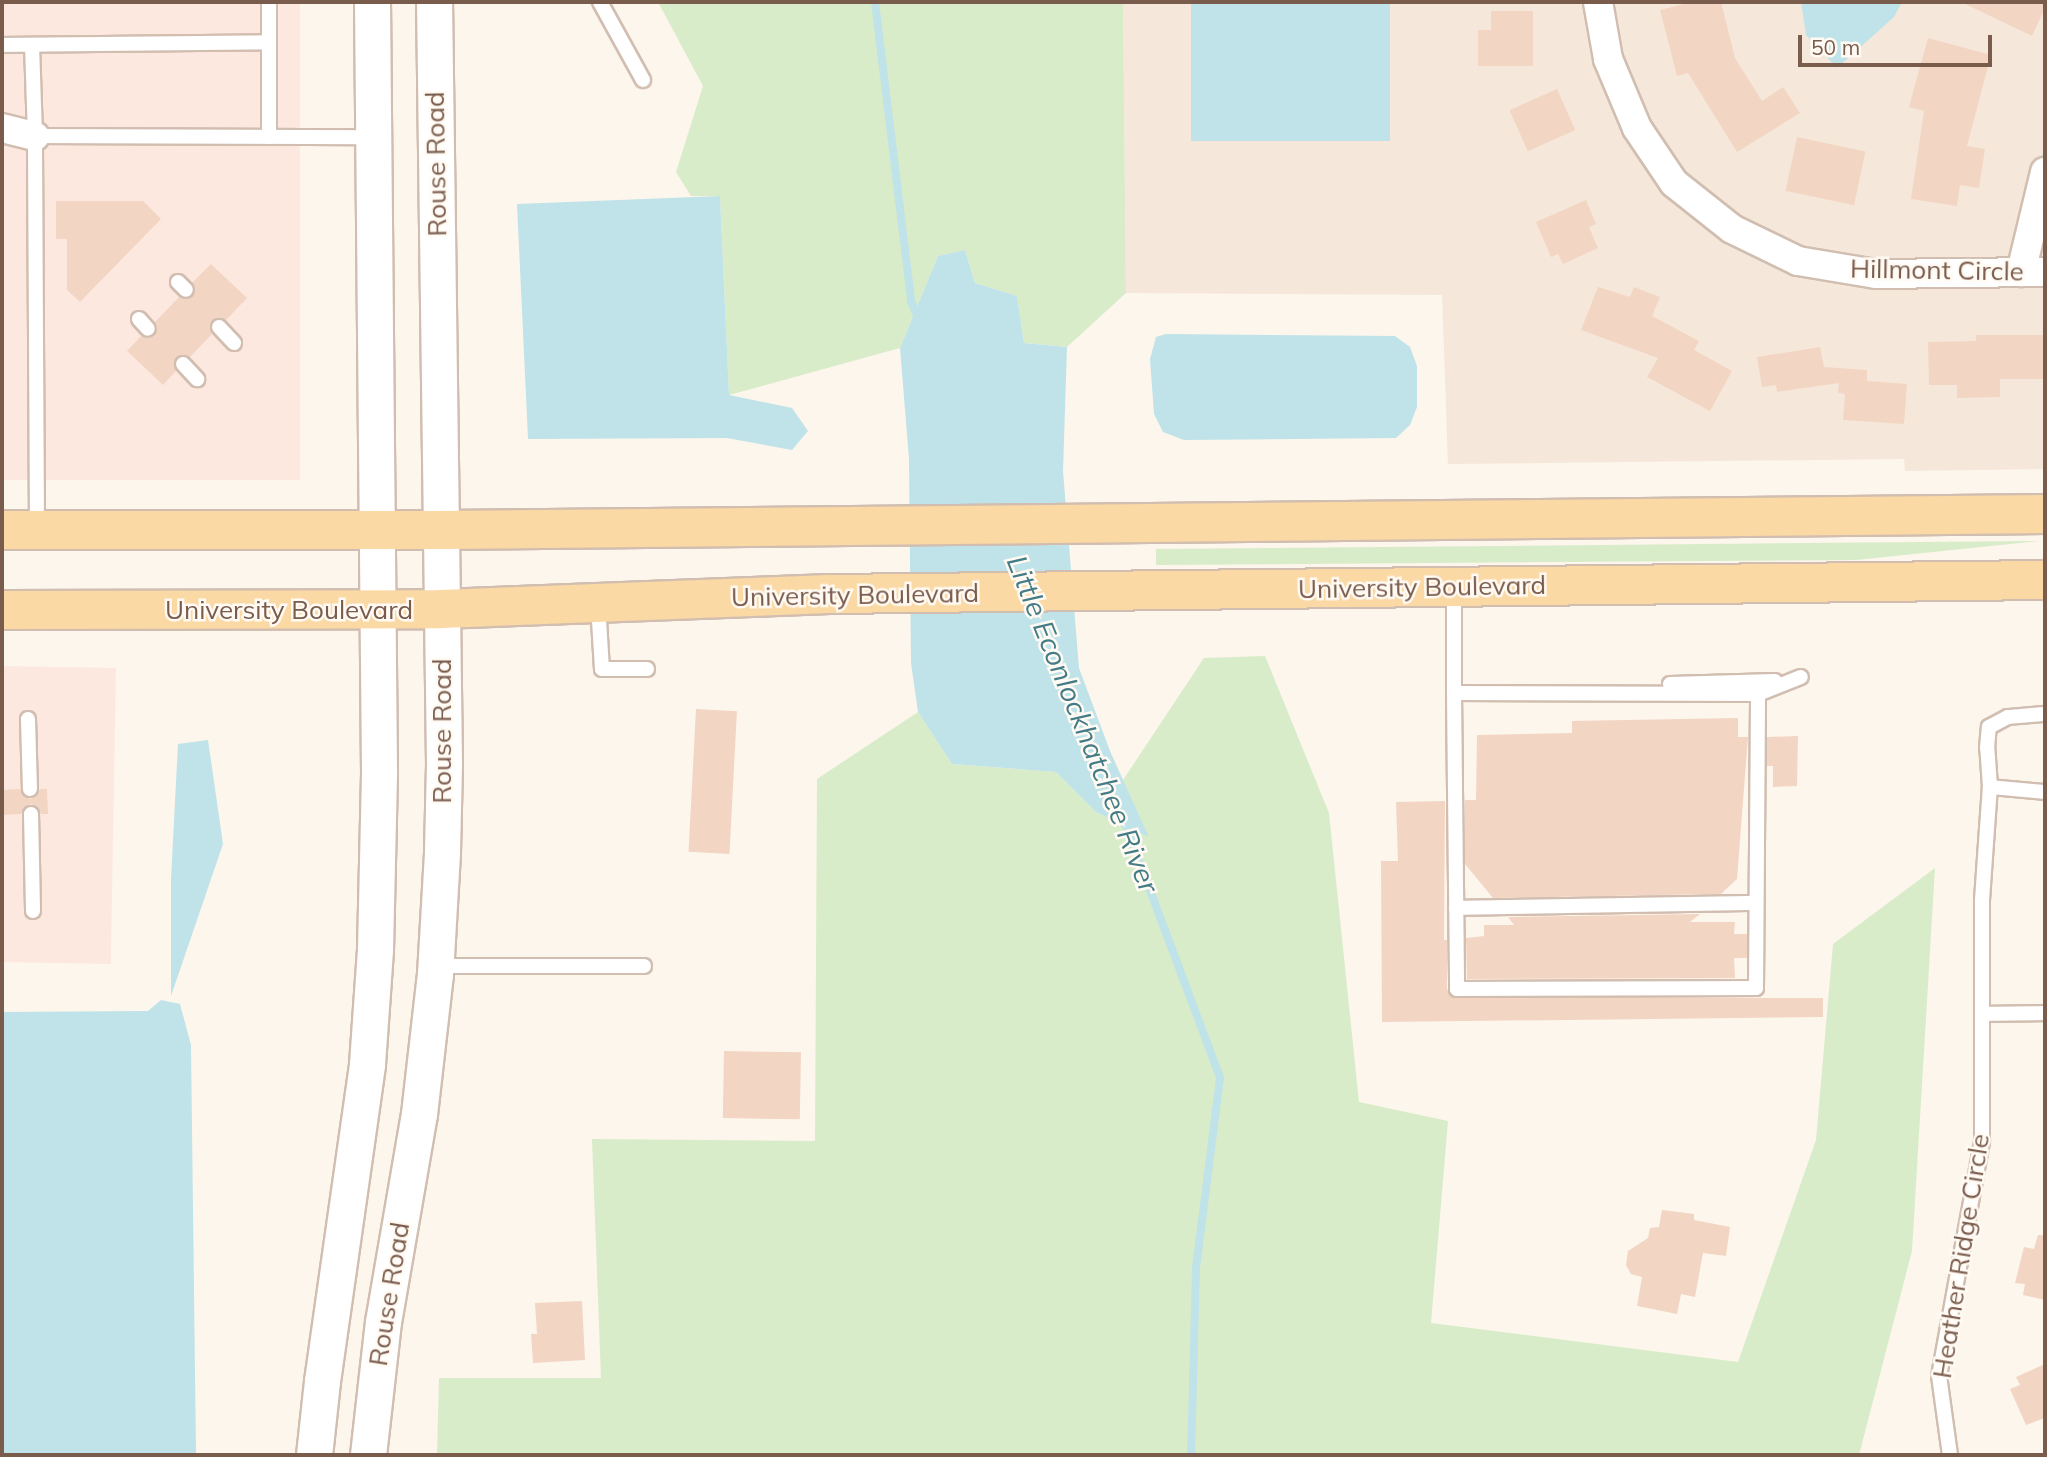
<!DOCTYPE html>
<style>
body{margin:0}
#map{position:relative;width:2047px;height:1457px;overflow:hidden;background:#fdf6ec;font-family:Mulish,sans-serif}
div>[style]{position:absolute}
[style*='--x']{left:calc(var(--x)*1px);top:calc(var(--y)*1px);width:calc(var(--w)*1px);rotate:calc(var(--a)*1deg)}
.residential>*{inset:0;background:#f5e8da}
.commercial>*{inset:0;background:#fde8e0;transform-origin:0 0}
.green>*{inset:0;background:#d8ecc9}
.water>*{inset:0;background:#bfe3e8;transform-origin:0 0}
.stream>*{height:8px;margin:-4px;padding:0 4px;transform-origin:4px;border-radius:4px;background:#bfe3e8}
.building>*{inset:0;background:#f3d5c3;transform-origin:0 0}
.roads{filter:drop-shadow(2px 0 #d1beb0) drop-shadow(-2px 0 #d1beb0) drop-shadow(0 2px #d1beb0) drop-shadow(0 -2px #d1beb0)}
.service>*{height:14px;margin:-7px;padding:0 7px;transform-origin:7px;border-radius:7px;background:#fff}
.minor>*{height:28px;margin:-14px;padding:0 14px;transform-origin:14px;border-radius:14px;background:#fff}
.tertiary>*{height:35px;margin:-17.5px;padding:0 17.5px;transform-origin:17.5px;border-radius:17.5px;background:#fff}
.primary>*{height:38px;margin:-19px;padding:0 19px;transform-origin:19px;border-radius:19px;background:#fbd9a5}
span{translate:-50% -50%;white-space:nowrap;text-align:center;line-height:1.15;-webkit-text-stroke:5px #fffaf3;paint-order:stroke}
.street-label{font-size:26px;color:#7a5c4d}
.water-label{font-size:28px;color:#437c86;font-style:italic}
.frame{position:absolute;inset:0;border:4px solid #7a5c4d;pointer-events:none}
.scale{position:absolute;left:1798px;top:35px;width:194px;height:32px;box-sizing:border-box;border:4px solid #7a5c4d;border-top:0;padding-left:9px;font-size:21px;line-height:24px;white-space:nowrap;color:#7a5c4d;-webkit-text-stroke:5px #fffaf3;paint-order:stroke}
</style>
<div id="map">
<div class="residential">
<i style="clip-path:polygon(1123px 2px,2045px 2px,2045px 469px,1905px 471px,1904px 459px,1448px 464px,1442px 295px,1126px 293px)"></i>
</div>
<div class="commercial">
<i style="left:2px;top:2px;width:298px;height:478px"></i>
<i style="left:2px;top:666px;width:114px;height:296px;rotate:1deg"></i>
</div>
<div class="green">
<i style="clip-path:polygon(658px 2px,1123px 2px,1126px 293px,1067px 347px,1024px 343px,1017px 296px,975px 283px,965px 250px,938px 256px,900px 348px,729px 395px,720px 196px,691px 196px,676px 172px,703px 86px)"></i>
<i style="clip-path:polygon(2039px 541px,1856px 560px,1156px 565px,1156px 549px)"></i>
<i style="clip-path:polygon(1265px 656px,1329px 813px,1359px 1102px,1448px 1121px,1431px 1323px,1738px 1362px,1816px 1140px,1833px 944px,1935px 868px,1912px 1251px,1859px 1455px,437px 1455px,439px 1378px,601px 1378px,592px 1139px,815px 1141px,817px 779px,918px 712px,952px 764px,1056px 772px,1096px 812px,1148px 836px,1123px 780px,1204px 658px)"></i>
</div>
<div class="water">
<i style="left:1191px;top:2px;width:199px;height:139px"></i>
<i style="clip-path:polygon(1801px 2px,1902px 2px,1894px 17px,1837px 68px,1806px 35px)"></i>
<i style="clip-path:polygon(720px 196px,729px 395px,792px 408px,808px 431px,792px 450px,727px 438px,528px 439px,517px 204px)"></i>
<i style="clip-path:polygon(965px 250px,975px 283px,1017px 296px,1024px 343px,1067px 347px,1063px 471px,1079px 668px,1110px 751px,1149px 837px,1096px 812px,1056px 772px,952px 764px,918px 712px,911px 663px,909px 459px,900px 348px,938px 256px)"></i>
<i style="clip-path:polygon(1166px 334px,1395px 336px,1410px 347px,1417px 366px,1417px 407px,1410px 425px,1396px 438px,1184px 440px,1163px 432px,1154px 414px,1150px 359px,1156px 337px)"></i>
<i style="clip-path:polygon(208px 740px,223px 844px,171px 996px,171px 879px,178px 744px)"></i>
<i style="clip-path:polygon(161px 1000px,180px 1004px,191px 1045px,196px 1455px,2px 1455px,2px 1012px,148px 1011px)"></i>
</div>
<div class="stream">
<i style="--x:875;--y:2;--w:301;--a:83.1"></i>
<i style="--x:911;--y:301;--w:22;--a:68"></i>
<i style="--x:1123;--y:818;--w:278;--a:69.5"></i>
<i style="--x:1220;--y:1078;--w:192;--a:97.2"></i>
<i style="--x:1196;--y:1268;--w:187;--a:91.5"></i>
</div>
<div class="building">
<i style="clip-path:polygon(1692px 2px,1721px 2px,1735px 58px,1762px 101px,1783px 87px,1800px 113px,1737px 152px,1688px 73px,1677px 76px,1660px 10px)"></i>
<i style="clip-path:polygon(1961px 2px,2045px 2px,2045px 8px,2032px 36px)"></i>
<i style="clip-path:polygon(1491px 11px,1533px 11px,1533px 66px,1478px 66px,1478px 30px,1491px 30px)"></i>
<i style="clip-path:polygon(1928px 38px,1991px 55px,1967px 146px,1985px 149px,1979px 188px,1960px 185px,1957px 206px,1911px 199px,1924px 111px,1909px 107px)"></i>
<i style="left:1557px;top:89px;width:45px;height:52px;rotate:66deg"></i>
<i style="left:1797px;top:137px;width:70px;height:55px;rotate:12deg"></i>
<i style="clip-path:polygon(1586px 200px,1596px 224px,1589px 227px,1598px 248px,1563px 264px,1558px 254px,1551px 257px,1536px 222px)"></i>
<i style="clip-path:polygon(56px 201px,143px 201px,161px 219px,80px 302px,67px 290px,67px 239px,56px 239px)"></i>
<i style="clip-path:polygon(211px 264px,247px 298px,226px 320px,217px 318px,212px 321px,210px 329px,212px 334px,190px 357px,182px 355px,176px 357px,174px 365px,176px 371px,163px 385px,127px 351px,141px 336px,149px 338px,155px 336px,157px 328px,155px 322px,179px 297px,188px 299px,193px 296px,195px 288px,192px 283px)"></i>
<i style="clip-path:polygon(1598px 287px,1630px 297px,1634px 287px,1660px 297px,1652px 316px,1699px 341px,1694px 350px,1732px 371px,1710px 411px,1647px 377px,1658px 358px,1581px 330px)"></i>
<i style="clip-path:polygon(1976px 335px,2045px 335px,2045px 379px,2000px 379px,2000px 397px,1957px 398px,1957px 385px,1929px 385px,1928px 342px,1976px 341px)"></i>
<i style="clip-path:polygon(1820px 347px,1824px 367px,1867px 370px,1867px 381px,1907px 384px,1904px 424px,1843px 420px,1845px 394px,1838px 393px,1839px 383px,1777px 392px,1776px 385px,1762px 387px,1757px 357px)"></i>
<i style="left:696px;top:709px;width:41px;height:143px;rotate:3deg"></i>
<i style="clip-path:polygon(1738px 718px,1738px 737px,1748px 737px,1737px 879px,1721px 894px,1493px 898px,1465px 864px,1465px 800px,1476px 800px,1477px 735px,1572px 733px,1572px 721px)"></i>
<i style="clip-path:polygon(1798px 736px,1797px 786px,1773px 787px,1773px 766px,1767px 766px,1767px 737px)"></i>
<i style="clip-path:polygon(20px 789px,30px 799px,36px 797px,40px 789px,47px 789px,48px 814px,41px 814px,36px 806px,30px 804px,21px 814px,2px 815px,2px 790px)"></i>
<i style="clip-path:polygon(1445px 801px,1444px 940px,1447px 940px,1447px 989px,1452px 997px,1823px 998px,1823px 1017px,1382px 1022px,1381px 861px,1398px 861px,1396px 802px)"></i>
<i style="clip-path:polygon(1700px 914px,1690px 922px,1735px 922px,1734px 934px,1747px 934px,1747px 958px,1734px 958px,1735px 978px,1467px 979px,1466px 938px,1484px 936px,1484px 925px,1514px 925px,1508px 917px)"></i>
<i style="left:724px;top:1051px;width:77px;height:67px;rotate:1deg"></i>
<i style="clip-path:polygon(1662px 1210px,1694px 1214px,1694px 1220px,1730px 1227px,1726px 1256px,1703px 1253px,1695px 1297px,1681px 1294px,1677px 1314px,1637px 1306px,1642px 1277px,1631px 1274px,1626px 1265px,1628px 1251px,1648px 1238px,1650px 1228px,1659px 1227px)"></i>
<i style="clip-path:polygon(2038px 1235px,2045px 1235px,2045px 1300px,2023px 1295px,2025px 1284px,2015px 1283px,2024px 1247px,2034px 1249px)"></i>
<i style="clip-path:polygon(582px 1301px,585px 1360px,533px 1363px,531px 1334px,537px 1334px,535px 1303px)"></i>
<i style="clip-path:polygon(2045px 1364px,2045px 1418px,2026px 1425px,2010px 1389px,2020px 1385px,2016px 1377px)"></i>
</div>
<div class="roads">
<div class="service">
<i style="--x:269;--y:2;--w:135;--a:90"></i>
<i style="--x:600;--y:2;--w:89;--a:61.1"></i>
<i style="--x:2;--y:45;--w:267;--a:-0.6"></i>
<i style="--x:32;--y:45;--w:91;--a:88.1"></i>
<i style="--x:178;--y:282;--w:11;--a:45"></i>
<i style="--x:139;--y:319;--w:13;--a:48"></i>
<i style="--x:219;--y:327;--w:22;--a:47"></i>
<i style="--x:183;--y:364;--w:21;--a:47"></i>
<i style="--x:37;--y:528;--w:392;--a:-90.3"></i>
<i style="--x:35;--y:136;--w:337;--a:0.2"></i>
<i style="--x:1454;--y:589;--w:104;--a:90"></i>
<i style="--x:1454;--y:693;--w:304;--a:0.2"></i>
<i style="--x:1758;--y:694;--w:46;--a:-21.6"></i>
<i style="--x:598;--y:604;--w:65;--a:86.5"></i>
<i style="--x:602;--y:669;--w:45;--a:0"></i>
<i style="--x:1670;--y:684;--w:105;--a:-1.6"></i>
<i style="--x:1454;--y:693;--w:296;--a:89.4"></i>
<i style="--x:1457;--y:989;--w:299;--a:-0.2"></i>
<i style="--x:1756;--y:988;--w:294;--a:-89.6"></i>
<i style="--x:28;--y:719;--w:70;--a:88.4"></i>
<i style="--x:1990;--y:787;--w:55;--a:5.2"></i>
<i style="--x:31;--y:814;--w:97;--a:88.8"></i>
<i style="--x:1456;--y:908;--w:300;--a:-1"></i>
<i style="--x:437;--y:966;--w:207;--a:0"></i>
<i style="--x:1983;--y:1014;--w:62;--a:-0.9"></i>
<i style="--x:1950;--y:1455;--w:80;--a:-97.9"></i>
<i style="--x:1939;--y:1376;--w:239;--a:-79.6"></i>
<i style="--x:1982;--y:1141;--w:241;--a:-90"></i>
<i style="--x:1982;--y:900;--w:113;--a:-86"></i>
<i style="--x:1990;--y:787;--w:39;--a:-94"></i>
<i style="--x:1987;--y:748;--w:21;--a:-85"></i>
<i style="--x:1989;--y:727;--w:21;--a:-28"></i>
<i style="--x:2008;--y:717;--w:37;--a:-5"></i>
</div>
<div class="minor">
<i style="--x:1598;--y:2;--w:58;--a:80"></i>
<i style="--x:1608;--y:59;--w:75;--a:67.2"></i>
<i style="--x:1637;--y:128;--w:66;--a:56.1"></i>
<i style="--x:1674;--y:183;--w:74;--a:38.4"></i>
<i style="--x:1732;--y:229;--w:73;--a:25.9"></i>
<i style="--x:1798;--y:261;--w:79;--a:9.5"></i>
<i style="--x:1876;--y:274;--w:169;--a:-0.7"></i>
<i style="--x:2;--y:128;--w:34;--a:14"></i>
<i style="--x:2021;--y:272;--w:103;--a:-76.5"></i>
</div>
<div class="tertiary">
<i style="--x:314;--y:1455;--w:74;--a:-83.8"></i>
<i style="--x:322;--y:1381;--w:320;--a:-81.9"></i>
<i style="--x:367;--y:1064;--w:114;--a:-86"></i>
<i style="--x:375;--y:950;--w:178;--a:-88.7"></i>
<i style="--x:379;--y:772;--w:770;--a:-90.52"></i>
<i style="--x:368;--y:1455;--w:134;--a:-83.6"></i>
<i style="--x:383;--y:1322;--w:211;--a:-80.2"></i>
<i style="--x:419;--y:1114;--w:141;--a:-83.5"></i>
<i style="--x:435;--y:974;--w:122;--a:-86.7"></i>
<i style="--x:442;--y:852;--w:89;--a:-88.7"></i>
<i style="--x:444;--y:763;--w:761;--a:-90.75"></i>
</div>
<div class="primary">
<i style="--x:2;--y:530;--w:439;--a:0"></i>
<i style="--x:441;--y:530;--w:1604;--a:-0.57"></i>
<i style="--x:2;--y:610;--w:439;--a:-0.1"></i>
<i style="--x:441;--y:609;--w:389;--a:-2.2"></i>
<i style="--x:830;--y:594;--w:1215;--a:-0.66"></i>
</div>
</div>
<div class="street-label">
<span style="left:436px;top:164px;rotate:-91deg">Rouse Road</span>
<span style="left:1937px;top:270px;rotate:1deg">Hillmont Circle</span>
<span style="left:1422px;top:587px;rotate:-1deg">University Boulevard</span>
<span style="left:855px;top:595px;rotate:-1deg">University Boulevard</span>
<span style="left:289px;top:610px">University Boulevard</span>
<span style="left:442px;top:731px;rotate:-90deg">Rouse Road</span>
<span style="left:1961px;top:1256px;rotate:-81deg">Heather Ridge Circle</span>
<span style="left:389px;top:1294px;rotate:-81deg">Rouse Road</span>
</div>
<div class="water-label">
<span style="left:1083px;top:724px;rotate:68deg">Little Econlockhatchee River</span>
</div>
<div class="frame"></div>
<div class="scale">50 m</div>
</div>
